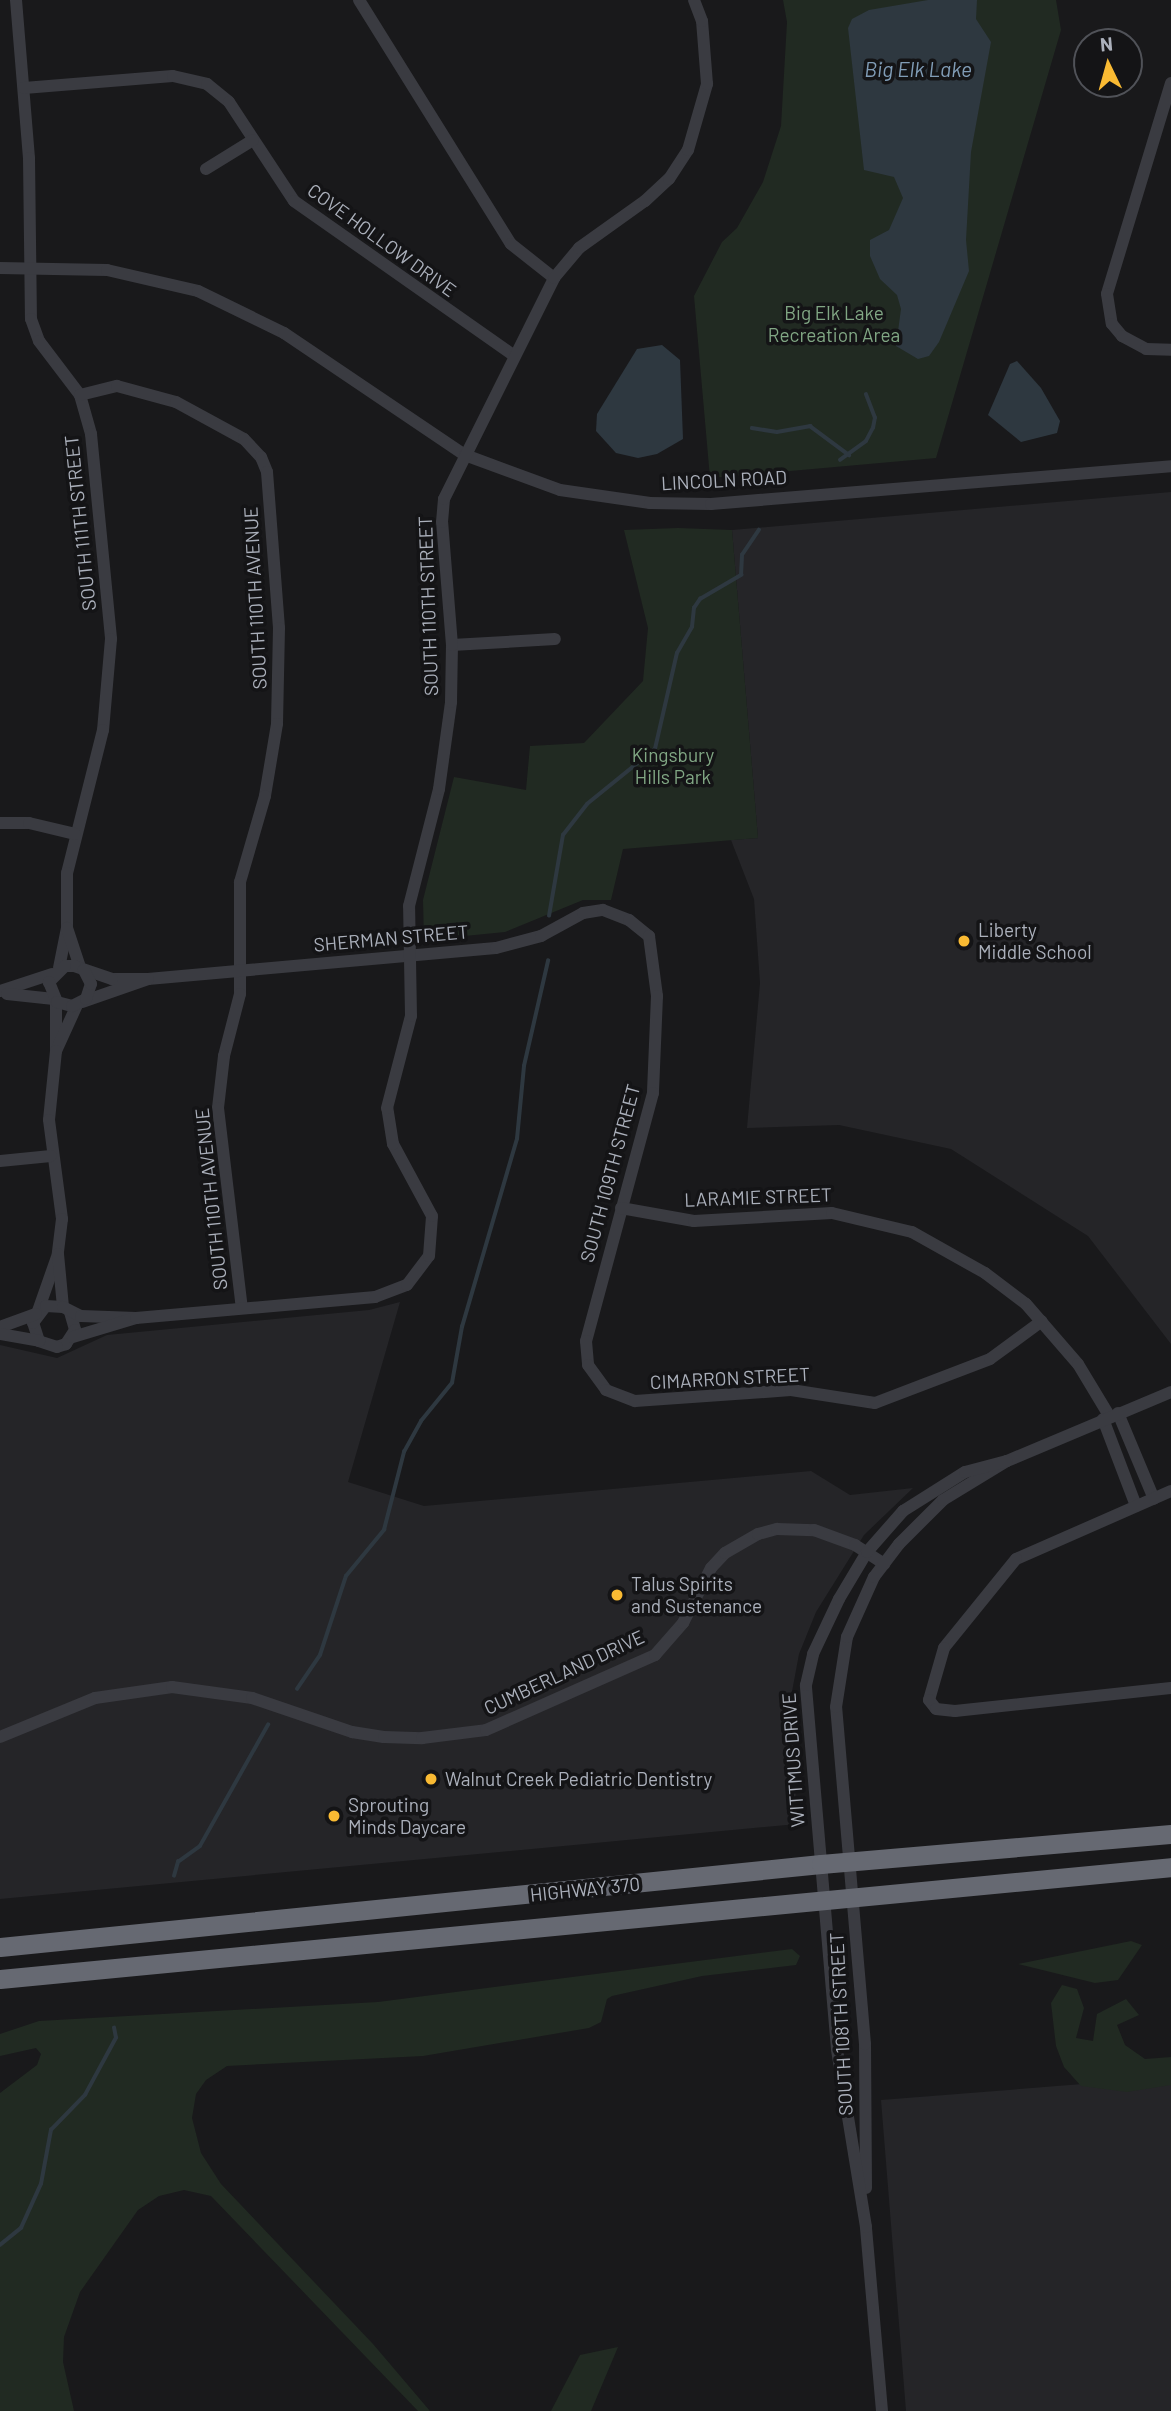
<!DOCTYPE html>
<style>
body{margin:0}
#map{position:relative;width:1171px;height:2411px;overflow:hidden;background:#19191b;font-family:Barlow,sans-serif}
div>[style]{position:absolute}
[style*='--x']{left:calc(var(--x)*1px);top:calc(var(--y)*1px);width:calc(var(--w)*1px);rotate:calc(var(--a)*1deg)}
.built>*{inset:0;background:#252528}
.green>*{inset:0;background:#212a22}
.water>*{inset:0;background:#2e3840}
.stream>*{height:3.5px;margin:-1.75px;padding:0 1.75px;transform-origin:1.75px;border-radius:1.75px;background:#2e3840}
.minor>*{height:12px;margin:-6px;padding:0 6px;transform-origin:6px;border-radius:6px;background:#3a3b41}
.highway>*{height:19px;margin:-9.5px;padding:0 9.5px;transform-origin:9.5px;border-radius:9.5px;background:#666972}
.dots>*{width:19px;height:19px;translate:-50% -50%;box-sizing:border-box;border:4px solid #141416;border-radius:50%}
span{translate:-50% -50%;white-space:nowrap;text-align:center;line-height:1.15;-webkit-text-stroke:7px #141416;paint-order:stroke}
.street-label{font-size:19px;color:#abb0bb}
.park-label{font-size:19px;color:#81a784}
.poi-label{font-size:19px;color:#abb0bb}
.left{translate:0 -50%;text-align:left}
.water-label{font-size:21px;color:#819db7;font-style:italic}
.north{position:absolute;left:1073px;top:28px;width:70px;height:70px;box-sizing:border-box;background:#141416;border:2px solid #505258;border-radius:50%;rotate:355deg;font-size:19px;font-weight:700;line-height:28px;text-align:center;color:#abb0bb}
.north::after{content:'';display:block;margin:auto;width:24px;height:32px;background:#f9ba33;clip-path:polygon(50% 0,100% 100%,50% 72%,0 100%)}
</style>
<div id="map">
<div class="built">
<i style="clip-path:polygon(1171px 492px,1171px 1344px,1088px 1236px,951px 1149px,839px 1125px,747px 1128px,760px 983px,754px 899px,731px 840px,758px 838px,732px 530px)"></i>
<i style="clip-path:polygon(400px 1302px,348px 1482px,424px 1506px,811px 1471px,850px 1495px,913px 1488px,864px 1535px,816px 1612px,799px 1654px,791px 1697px,797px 1824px,0 1899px,0 1345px,57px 1358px,107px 1335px,369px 1310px)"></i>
<i style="clip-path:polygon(1171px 2077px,1171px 2411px,906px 2411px,881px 2100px)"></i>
</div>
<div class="green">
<i style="clip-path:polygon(783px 0,1056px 0,1061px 30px,936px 458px,710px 478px,694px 296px,722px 242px,737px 228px,763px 182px,781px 126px,787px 22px)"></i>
<i style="clip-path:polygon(678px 528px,732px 530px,758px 838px,623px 849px,611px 900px,583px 900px,505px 932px,424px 940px,423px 900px,454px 777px,526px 790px,530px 746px,584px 743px,643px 681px,648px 628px,624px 530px)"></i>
<i style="clip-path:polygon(1131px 1941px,1142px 1945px,1118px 1980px,1095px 1983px,1018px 1964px)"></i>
<i style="clip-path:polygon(792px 1949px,800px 1956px,796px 1965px,702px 1976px,612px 1996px,607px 1999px,601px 2022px,589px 2028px,423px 2056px,227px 2066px,206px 2080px,196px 2094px,192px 2118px,201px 2153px,221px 2184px,373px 2344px,430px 2411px,418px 2411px,211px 2196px,184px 2190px,159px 2196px,138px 2210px,80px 2292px,64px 2337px,63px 2362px,74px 2411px,0 2411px,0 2093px,37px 2065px,41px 2054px,36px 2048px,0 2056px,0 2034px,39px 2021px,378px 2002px)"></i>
<i style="clip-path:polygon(1062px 1985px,1077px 1989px,1084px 2008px,1076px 2038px,1093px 2041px,1097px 2014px,1126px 1999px,1139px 2015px,1117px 2025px,1125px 2045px,1145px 2059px,1171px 2057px,1171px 2085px,1127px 2092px,1081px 2086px,1064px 2067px,1056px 2046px,1051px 2003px)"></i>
<i style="clip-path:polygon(618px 2347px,591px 2411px,551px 2411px,580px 2355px)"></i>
</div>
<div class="water">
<i style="clip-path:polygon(928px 0,977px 0,976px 19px,991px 42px,971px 152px,966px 240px,969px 271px,939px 342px,929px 356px,918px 359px,896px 346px,901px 309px,897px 295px,880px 279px,870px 256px,870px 240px,889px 230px,903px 198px,894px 177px,864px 170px,848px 28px,852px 19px,869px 10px)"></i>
<i style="clip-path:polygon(662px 345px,680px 360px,683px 439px,657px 454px,638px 458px,616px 453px,596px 431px,597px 414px,637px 349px)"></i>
<i style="clip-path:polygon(1017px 361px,1041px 388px,1060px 421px,1057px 433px,1021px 442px,988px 415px,1010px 364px)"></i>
</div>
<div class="stream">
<i style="--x:752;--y:428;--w:25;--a:9"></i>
<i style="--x:777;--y:432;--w:34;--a:-10"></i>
<i style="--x:810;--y:426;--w:49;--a:36.6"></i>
<i style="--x:840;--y:460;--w:32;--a:-36"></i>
<i style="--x:866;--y:441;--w:15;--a:-62"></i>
<i style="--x:873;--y:428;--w:10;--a:-79"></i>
<i style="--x:875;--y:418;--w:25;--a:-111"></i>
<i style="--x:549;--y:916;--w:82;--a:-80.2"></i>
<i style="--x:563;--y:835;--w:39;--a:-52"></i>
<i style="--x:587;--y:804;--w:87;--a:-39"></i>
<i style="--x:655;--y:749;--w:98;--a:-77.1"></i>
<i style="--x:677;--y:653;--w:30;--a:-60"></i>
<i style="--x:692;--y:627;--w:19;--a:-84"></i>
<i style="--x:694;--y:608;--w:11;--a:-56"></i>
<i style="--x:700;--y:599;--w:48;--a:-30.3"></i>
<i style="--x:741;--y:575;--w:20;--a:-87"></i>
<i style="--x:742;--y:555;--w:30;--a:-56"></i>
<i style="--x:297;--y:1689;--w:41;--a:-55.9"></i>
<i style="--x:320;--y:1655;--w:83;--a:-71.8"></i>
<i style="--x:346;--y:1576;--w:60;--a:-50.4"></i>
<i style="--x:384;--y:1530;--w:81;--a:-75.6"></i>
<i style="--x:404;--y:1452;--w:35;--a:-61"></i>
<i style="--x:421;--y:1421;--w:49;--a:-50.8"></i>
<i style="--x:452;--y:1383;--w:57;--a:-79.9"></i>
<i style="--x:462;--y:1327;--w:196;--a:-73.7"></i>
<i style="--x:517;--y:1139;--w:73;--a:-84.5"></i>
<i style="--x:524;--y:1066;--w:108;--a:-77.1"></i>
<i style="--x:174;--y:1876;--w:15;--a:-74"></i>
<i style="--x:178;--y:1862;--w:27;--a:-36"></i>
<i style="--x:200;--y:1846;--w:139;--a:-60.7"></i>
<i style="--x:0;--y:2245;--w:27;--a:-39"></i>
<i style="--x:21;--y:2228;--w:48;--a:-65.6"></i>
<i style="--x:41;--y:2184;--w:55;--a:-79.5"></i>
<i style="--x:51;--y:2130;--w:49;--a:-45.8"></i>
<i style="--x:85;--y:2095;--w:65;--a:-61.5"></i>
<i style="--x:116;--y:2038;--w:10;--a:-101"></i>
</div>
<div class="minor">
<i style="--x:16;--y:0;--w:159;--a:85.3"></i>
<i style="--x:29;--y:158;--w:161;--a:89.3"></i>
<i style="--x:31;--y:319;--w:23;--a:70"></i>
<i style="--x:39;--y:341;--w:68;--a:52.8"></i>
<i style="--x:80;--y:395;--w:41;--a:74.2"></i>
<i style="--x:91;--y:434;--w:206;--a:84.4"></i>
<i style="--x:111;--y:639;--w:91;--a:95"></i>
<i style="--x:103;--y:730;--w:147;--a:104.1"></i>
<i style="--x:67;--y:873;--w:55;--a:90"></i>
<i style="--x:359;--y:0;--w:287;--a:58.1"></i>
<i style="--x:511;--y:244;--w:55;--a:38.3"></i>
<i style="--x:1171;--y:83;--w:220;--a:106.9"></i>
<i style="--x:1107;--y:294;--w:30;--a:81"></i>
<i style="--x:1112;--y:324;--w:16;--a:50"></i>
<i style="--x:1122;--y:336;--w:27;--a:28"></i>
<i style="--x:1146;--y:349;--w:25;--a:2"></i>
<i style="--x:24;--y:88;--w:149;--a:-4.6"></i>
<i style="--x:173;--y:76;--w:35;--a:13"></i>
<i style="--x:207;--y:84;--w:28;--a:39"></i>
<i style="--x:229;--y:102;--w:118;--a:56.7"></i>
<i style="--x:294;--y:201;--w:268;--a:35.1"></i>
<i style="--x:206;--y:169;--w:55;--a:-31.7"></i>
<i style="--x:0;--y:268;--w:107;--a:1.1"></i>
<i style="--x:107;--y:270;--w:93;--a:13"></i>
<i style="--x:198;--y:291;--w:96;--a:26"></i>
<i style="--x:284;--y:333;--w:218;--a:34"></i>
<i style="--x:465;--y:455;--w:101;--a:20.2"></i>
<i style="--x:560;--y:490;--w:91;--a:8.2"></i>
<i style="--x:650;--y:503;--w:61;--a:0.9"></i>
<i style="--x:711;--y:504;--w:462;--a:-4.7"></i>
<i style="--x:80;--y:395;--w:38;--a:-14"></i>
<i style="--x:117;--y:386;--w:61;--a:15.2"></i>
<i style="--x:176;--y:402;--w:77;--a:28.6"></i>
<i style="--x:244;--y:439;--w:25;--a:47"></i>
<i style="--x:261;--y:457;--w:16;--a:68"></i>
<i style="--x:267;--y:472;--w:156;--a:85.6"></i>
<i style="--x:279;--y:628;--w:96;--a:91.2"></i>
<i style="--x:277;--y:724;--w:73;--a:99.5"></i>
<i style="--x:265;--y:796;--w:90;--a:106.2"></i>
<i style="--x:240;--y:882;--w:112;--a:90"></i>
<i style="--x:240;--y:994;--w:64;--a:104.5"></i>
<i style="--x:224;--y:1056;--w:52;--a:96.6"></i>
<i style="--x:218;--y:1108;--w:201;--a:83.2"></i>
<i style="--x:452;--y:645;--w:103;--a:-3.3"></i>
<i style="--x:0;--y:823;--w:29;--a:0"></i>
<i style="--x:29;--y:823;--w:47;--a:13.4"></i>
<i style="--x:59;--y:968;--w:41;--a:-78.7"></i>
<i style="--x:67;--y:928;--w:41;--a:71.6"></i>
<i style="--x:148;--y:979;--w:349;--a:-5.1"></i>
<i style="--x:496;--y:948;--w:47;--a:-14.9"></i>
<i style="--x:541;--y:936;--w:48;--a:-28.7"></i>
<i style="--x:583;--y:913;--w:20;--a:-9"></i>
<i style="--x:603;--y:910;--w:28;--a:21"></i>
<i style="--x:629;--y:920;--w:26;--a:39"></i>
<i style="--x:649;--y:936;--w:61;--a:82.4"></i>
<i style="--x:657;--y:996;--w:97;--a:92.4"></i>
<i style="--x:653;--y:1093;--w:257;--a:105.1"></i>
<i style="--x:586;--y:1341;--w:24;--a:85"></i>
<i style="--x:588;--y:1365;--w:31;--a:54"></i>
<i style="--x:606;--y:1390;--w:31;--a:21"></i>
<i style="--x:635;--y:1401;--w:156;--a:-4"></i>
<i style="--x:791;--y:1390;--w:85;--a:8.8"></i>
<i style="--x:875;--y:1403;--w:123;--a:-20.9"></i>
<i style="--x:990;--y:1359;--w:64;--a:-36.2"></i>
<i style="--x:0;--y:991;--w:55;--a:-18.1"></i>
<i style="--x:7;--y:994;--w:47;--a:6.1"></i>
<i style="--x:56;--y:1001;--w:50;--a:90"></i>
<i style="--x:56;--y:1051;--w:51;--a:-65.5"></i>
<i style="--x:82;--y:1002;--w:70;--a:-19.2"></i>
<i style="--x:148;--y:979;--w:36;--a:180"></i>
<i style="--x:112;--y:979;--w:39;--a:-161"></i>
<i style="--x:75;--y:966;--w:10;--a:180"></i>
<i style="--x:65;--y:966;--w:23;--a:135"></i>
<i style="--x:49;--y:982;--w:22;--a:68"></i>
<i style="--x:57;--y:1002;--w:16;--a:15"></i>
<i style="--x:72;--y:1006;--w:16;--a:-27"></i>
<i style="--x:86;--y:999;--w:16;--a:-72"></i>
<i style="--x:91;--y:984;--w:16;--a:-117"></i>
<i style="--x:56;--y:1051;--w:69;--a:95.8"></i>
<i style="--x:49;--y:1120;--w:100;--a:82.5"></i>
<i style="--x:62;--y:1219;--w:35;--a:97"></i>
<i style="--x:0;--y:1161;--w:51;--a:-5.6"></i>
<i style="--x:621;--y:1208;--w:74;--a:10.1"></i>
<i style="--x:694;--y:1221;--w:138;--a:-3.3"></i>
<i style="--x:832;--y:1213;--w:82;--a:13.4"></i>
<i style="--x:912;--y:1232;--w:84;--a:29.3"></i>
<i style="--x:985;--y:1273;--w:51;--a:37.1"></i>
<i style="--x:1026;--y:1304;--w:79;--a:49.1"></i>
<i style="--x:1078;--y:1364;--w:62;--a:58.9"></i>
<i style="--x:38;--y:1311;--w:60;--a:-70.7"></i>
<i style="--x:58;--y:1254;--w:53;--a:84.6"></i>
<i style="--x:70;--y:1312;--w:19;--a:74"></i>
<i style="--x:75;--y:1330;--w:17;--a:123"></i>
<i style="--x:66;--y:1344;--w:9;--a:162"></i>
<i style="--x:57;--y:1347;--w:19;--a:-162"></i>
<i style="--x:39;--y:1341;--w:19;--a:-108"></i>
<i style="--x:33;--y:1323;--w:21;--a:-53"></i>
<i style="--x:46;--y:1306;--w:17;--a:3"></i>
<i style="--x:63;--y:1307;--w:20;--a:27"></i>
<i style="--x:81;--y:1316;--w:55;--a:2.1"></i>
<i style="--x:136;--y:1318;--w:66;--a:163.2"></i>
<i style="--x:136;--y:1318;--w:240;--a:-5"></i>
<i style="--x:375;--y:1297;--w:34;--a:-21"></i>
<i style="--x:407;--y:1285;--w:36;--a:-53"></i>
<i style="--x:429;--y:1256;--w:40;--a:-85.7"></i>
<i style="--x:432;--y:1216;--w:82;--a:-118.4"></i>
<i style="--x:393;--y:1144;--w:36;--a:-99"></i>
<i style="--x:387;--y:1108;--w:95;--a:-75.4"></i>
<i style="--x:411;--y:1016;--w:110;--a:-91"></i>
<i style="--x:409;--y:906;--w:121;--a:-75.6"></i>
<i style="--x:439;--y:789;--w:88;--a:-82.1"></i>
<i style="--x:451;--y:702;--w:57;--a:-89"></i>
<i style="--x:452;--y:645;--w:123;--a:-94.6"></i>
<i style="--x:442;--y:522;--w:23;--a:-85"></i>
<i style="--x:444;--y:499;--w:247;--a:-63.5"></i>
<i style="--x:554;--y:278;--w:39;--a:-50"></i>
<i style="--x:579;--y:248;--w:81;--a:-35.5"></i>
<i style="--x:645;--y:201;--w:33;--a:-43"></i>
<i style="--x:669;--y:179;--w:35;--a:-57"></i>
<i style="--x:688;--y:150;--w:69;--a:-73.9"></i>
<i style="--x:707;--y:84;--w:63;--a:-94.5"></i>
<i style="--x:702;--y:21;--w:22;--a:-111"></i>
<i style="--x:0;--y:1327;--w:38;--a:-20"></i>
<i style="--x:0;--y:1334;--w:40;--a:10"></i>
<i style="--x:1118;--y:1413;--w:93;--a:67.3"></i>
<i style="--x:1103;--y:1419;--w:93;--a:69.2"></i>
<i style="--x:1171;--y:1491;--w:169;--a:156.3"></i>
<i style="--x:1016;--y:1559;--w:114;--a:129"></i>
<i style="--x:944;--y:1648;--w:54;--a:106.1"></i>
<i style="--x:929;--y:1700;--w:11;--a:52"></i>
<i style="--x:936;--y:1709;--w:19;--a:6"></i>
<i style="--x:955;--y:1711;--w:217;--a:-6.1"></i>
<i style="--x:0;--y:1737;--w:103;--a:-22.3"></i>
<i style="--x:95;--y:1698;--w:78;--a:-8.1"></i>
<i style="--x:172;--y:1687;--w:81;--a:7.8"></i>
<i style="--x:252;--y:1698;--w:106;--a:18.8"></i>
<i style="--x:352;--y:1732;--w:32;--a:9"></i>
<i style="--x:384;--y:1737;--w:38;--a:2"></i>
<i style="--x:422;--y:1738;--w:64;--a:-7.1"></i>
<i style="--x:486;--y:1730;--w:185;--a:-23.9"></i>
<i style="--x:655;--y:1655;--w:43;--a:-48.8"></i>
<i style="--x:683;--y:1623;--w:62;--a:-63"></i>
<i style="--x:711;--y:1568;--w:21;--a:-47"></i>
<i style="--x:725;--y:1553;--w:38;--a:-30"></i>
<i style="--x:758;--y:1534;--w:20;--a:-15"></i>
<i style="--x:777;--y:1529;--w:37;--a:2"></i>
<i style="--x:814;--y:1530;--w:44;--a:20.1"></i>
<i style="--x:855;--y:1545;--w:35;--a:33"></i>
<i style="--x:866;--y:2188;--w:144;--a:-90.4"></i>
<i style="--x:865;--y:2044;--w:338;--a:-94.9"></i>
<i style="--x:836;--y:1707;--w:71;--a:-81.1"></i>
<i style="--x:847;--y:1637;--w:66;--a:-65.8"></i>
<i style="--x:874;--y:1577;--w:41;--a:-52.9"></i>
<i style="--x:899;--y:1544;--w:62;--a:-45"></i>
<i style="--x:943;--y:1500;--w:75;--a:-31.4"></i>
<i style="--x:1007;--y:1461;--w:178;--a:-22.8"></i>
<i style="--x:882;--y:2411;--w:185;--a:-95"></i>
<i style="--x:866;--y:2227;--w:180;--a:-99.3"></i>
<i style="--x:837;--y:2049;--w:365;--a:-94.9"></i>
<i style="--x:806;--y:1685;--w:32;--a:-77"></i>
<i style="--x:813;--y:1654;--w:61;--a:-64.7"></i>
<i style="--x:839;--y:1599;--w:55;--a:-59.2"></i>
<i style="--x:867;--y:1552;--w:55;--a:-48.7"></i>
<i style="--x:903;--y:1511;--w:73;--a:-32.2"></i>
<i style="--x:965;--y:1472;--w:43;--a:-14.7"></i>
</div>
<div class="highway">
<i style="--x:0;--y:1947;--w:825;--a:-5.77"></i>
<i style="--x:821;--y:1864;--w:351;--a:-4.9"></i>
<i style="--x:0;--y:1979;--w:1176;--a:-5.46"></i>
</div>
<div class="dots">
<i style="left:964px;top:941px;background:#f9ba33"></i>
<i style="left:617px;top:1595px;background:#f9ba33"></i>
<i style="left:431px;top:1779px;background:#f9ba33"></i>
<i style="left:334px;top:1816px;background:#f9ba33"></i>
</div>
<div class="street-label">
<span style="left:382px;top:240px;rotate:36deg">COVE HOLLOW DRIVE</span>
<span style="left:724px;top:480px;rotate:-3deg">LINCOLN ROAD</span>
<span style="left:80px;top:523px;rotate:-96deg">SOUTH 111TH STREET</span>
<span style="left:255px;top:598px;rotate:-93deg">SOUTH 110TH AVENUE</span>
<span style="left:428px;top:606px;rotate:-92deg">SOUTH 110TH STREET</span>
<span style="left:391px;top:938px;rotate:-5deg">SHERMAN STREET</span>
<span style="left:610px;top:1173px;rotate:-75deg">SOUTH 109TH STREET</span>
<span style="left:758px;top:1197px;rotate:-2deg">LARAMIE STREET</span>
<span style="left:211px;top:1199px;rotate:-96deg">SOUTH 110TH AVENUE</span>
<span style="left:730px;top:1378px;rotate:-3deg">CIMARRON STREET</span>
<span style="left:564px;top:1672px;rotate:-25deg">CUMBERLAND DRIVE</span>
<span style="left:793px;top:1760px;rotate:-94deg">WITTMUS DRIVE</span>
<span style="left:585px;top:1889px;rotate:-6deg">HIGHWAY 370</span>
<span style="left:841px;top:2024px;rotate:-93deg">SOUTH 108TH STREET</span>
</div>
<div class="park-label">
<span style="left:834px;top:324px">Big Elk Lake<br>Recreation Area</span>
<span style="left:673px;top:766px">Kingsbury<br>Hills Park</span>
</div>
<div class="poi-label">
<span class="left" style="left:978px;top:941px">Liberty<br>Middle School</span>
<span class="left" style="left:631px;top:1595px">Talus Spirits<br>and Sustenance</span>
<span class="left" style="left:445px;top:1779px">Walnut Creek Pediatric Dentistry</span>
<span class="left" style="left:348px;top:1816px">Sprouting<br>Minds Daycare</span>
</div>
<div class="water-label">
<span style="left:918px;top:69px">Big Elk Lake</span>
</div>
<div class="north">N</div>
</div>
